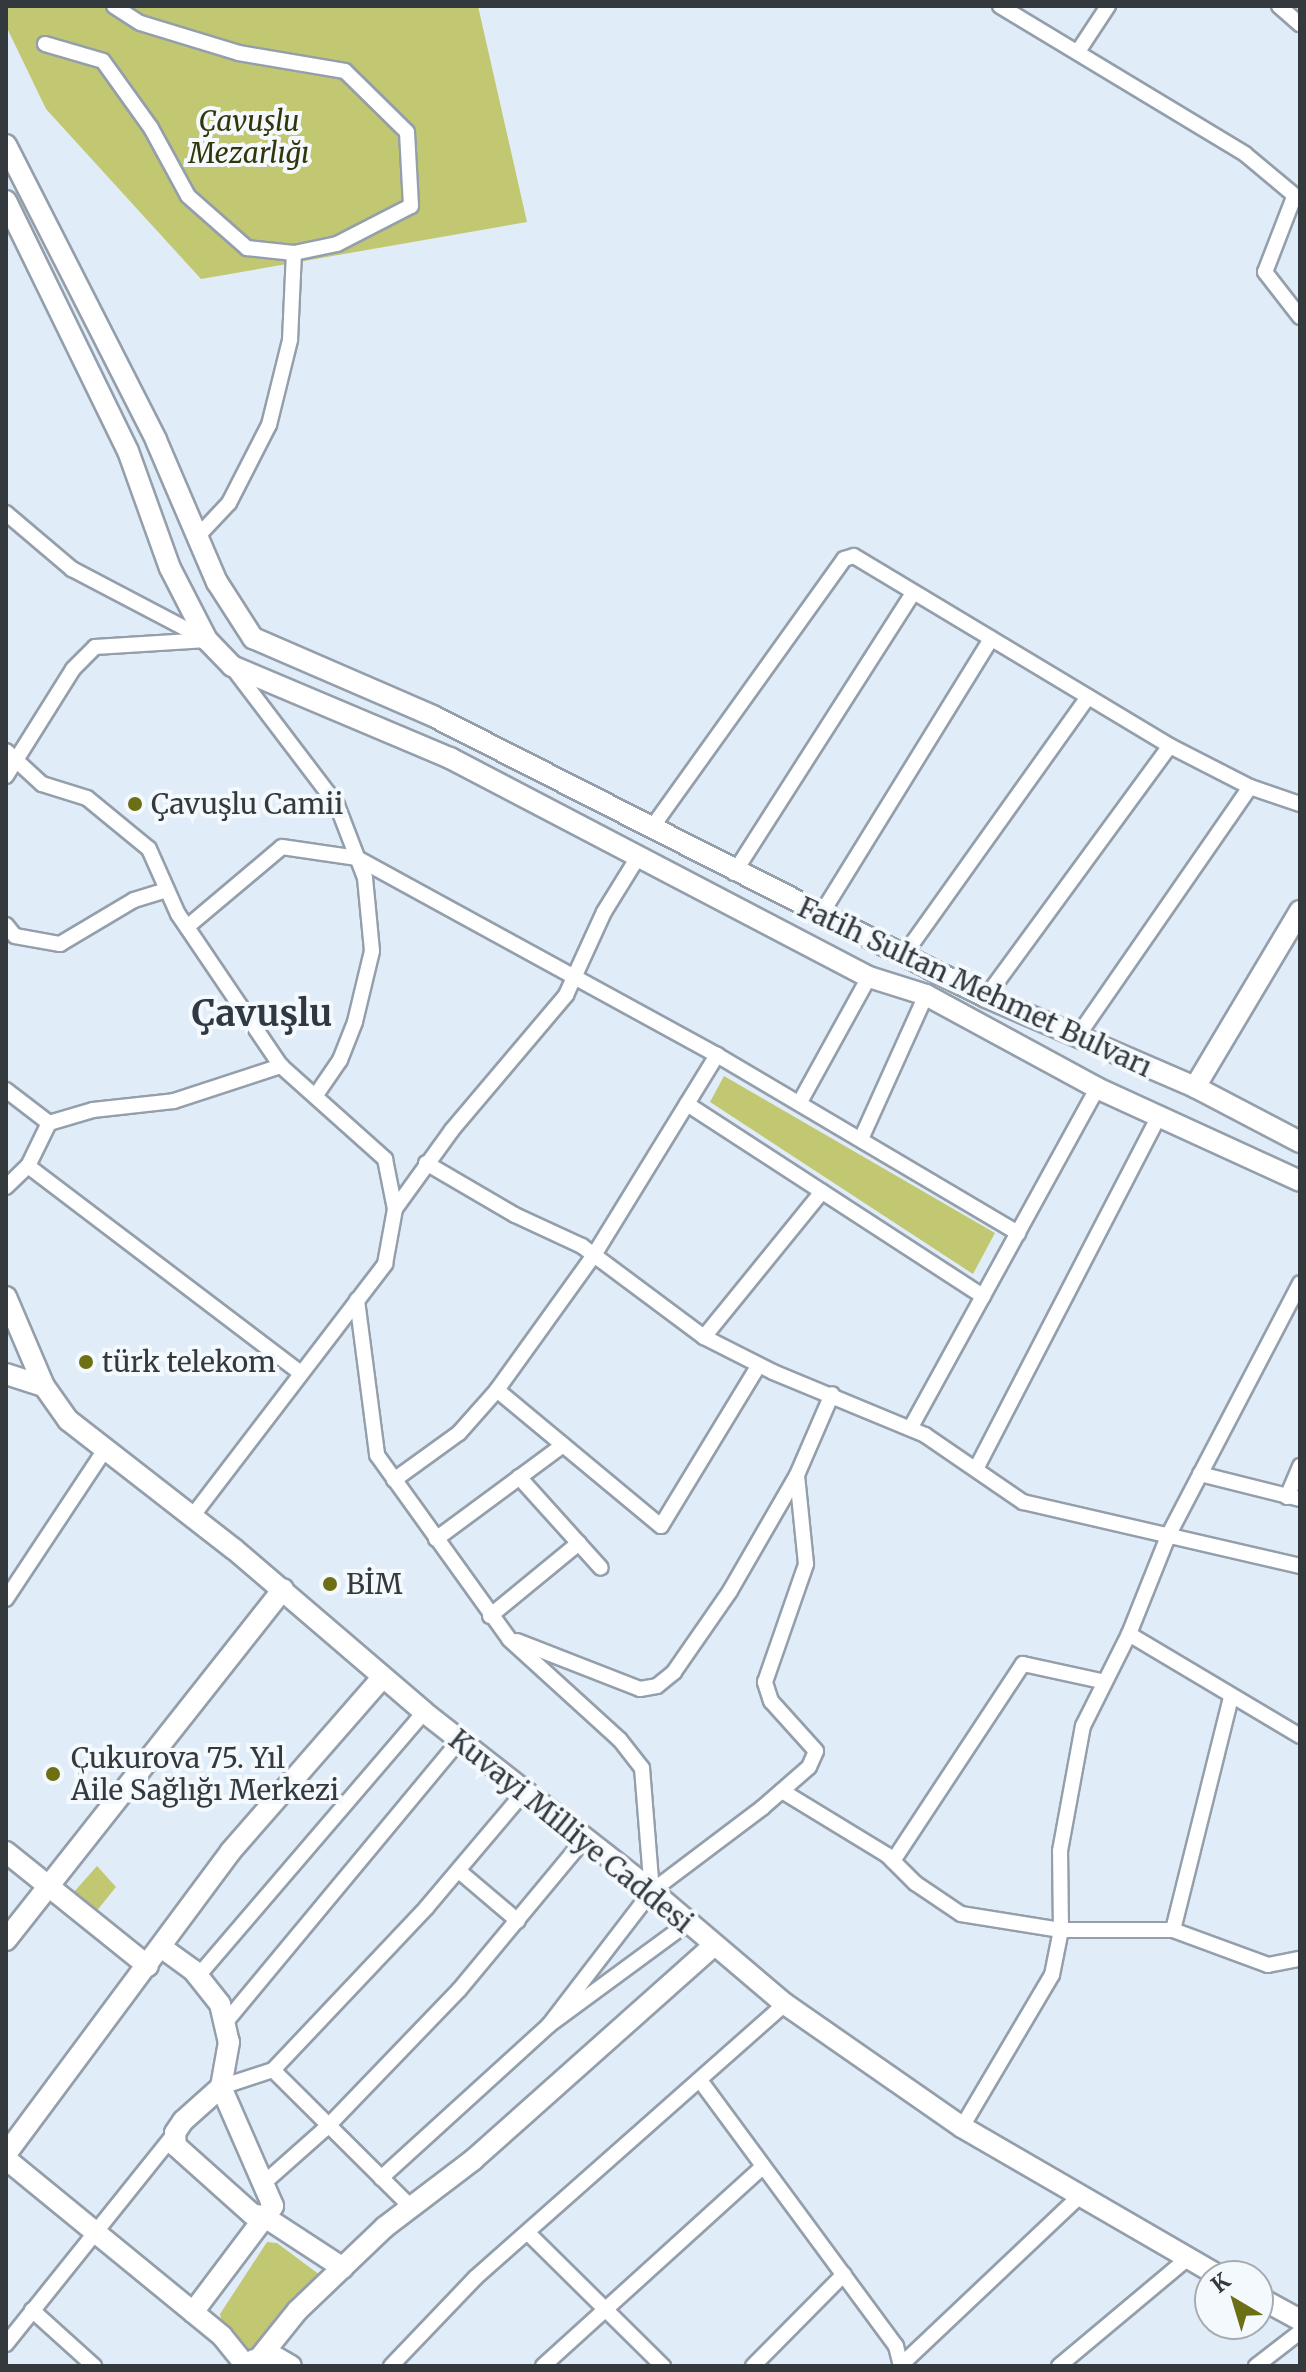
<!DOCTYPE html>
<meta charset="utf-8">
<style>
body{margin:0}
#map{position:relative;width:1306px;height:2372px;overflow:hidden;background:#e0edf9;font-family:Merriweather,serif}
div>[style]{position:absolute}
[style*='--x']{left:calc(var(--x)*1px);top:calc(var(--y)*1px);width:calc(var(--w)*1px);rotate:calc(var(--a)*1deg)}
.green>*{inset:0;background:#c2c771}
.roads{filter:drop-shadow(2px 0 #949fab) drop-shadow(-2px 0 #949fab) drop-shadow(0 2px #949fab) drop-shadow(0 -2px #949fab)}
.street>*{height:14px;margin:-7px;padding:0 7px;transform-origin:7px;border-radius:7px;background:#fff}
.secondary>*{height:20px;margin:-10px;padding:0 10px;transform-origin:10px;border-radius:10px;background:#fff}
.dots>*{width:22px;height:22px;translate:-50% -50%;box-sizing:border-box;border:4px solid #f4f9fe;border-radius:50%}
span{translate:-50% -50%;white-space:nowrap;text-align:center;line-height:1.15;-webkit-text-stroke:8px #f4f9fe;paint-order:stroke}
.park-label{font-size:28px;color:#333508;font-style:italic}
.poi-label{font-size:28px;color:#34393e}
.left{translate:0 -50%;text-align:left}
.street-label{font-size:28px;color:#34393e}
.district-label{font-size:36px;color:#2f3942;font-weight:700}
.frame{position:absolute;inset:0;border:8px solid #34393e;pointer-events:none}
.north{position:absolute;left:1194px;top:2260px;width:80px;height:80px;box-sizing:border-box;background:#f4f9fe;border:2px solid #a7acb1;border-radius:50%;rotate:322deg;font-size:22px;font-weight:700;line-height:32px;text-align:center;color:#34393e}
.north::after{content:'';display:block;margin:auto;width:28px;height:36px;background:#6c6f14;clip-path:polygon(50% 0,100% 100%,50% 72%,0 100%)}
</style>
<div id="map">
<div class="green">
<i style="clip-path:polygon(6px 6px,478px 6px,527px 222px,201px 279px,46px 109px,6px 26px)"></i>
<i style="clip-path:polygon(724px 1076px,995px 1233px,973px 1274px,710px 1102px)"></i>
<i style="clip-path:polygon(97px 1866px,116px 1887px,95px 1913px,73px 1893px)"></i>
<i style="clip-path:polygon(267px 2242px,277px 2243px,328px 2281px,253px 2355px,222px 2324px,220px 2314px)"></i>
</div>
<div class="roads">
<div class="street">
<i style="--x:1000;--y:6;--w:286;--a:31.1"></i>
<i style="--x:1245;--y:154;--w:72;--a:39.9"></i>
<i style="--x:1279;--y:6;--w:28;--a:41"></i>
<i style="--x:45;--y:44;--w:60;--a:16.3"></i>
<i style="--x:103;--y:61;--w:82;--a:54.4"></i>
<i style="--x:151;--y:128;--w:77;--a:61.4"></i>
<i style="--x:188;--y:196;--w:79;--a:41.4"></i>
<i style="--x:247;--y:248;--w:47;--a:6.1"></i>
<i style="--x:294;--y:253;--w:44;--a:-11.8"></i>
<i style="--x:337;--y:244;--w:83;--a:-27.2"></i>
<i style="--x:411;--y:206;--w:74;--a:-93.1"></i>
<i style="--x:407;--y:132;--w:87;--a:-135.5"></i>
<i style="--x:345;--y:71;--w:108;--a:-170.4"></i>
<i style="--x:239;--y:53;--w:103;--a:-163.1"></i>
<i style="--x:140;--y:23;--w:31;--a:-147"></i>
<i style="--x:1079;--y:50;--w:53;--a:-56.6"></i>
<i style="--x:1294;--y:197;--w:80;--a:111.1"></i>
<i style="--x:1265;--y:272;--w:57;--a:52.1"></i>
<i style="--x:6;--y:513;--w:87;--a:40.3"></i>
<i style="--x:72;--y:569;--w:153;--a:27.7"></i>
<i style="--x:197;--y:537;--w:47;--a:-46.7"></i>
<i style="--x:229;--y:503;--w:88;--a:-62.9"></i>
<i style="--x:269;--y:425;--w:88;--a:-76.1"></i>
<i style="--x:290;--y:340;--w:87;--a:-87.4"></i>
<i style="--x:233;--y:668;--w:172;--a:52.8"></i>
<i style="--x:337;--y:805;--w:78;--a:69"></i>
<i style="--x:365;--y:878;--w:73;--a:84.5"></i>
<i style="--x:372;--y:951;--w:73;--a:103.5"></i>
<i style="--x:355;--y:1022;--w:41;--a:111.5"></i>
<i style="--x:340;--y:1060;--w:42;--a:124.4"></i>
<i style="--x:6;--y:751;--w:49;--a:42.5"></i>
<i style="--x:42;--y:784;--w:47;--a:17.3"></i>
<i style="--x:87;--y:798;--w:80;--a:39.4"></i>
<i style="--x:149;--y:849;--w:71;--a:66"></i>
<i style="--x:178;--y:914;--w:184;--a:55.9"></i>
<i style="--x:281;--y:1066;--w:140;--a:41.8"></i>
<i style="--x:385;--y:1159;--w:51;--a:78.7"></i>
<i style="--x:6;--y:776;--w:126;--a:-57.9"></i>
<i style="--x:73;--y:669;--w:31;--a:-45"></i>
<i style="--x:95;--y:647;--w:112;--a:-3.6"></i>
<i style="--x:653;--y:826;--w:328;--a:-54.4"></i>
<i style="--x:844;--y:559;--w:10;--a:-17"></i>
<i style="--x:854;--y:556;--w:369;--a:31"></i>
<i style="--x:1170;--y:746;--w:90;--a:27.1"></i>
<i style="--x:1250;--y:787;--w:53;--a:18.8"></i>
<i style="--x:734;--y:873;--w:332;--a:-57.4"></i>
<i style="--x:820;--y:916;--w:326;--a:-58.3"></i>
<i style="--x:6;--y:925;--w:14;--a:51"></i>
<i style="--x:15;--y:936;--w:46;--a:10.1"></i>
<i style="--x:60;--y:944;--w:86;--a:-30.7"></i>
<i style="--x:134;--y:900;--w:34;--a:-17"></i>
<i style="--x:187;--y:927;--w:124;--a:-40.1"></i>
<i style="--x:282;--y:847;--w:76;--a:8.3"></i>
<i style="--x:357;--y:858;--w:410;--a:28.7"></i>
<i style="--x:717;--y:1055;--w:350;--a:30.6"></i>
<i style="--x:904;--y:955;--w:317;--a:-54.5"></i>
<i style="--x:986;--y:997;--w:311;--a:-53.8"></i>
<i style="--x:1077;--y:1037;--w:304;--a:-55.3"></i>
<i style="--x:6;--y:1090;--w:54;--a:37.5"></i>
<i style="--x:800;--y:1102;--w:143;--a:-61.1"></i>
<i style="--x:687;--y:1104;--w:353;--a:33"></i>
<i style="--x:861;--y:1139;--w:158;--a:-65.7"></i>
<i style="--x:426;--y:1163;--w:103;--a:30.3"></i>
<i style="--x:515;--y:1215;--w:74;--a:24.8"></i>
<i style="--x:582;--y:1246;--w:152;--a:36.7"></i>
<i style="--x:704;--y:1337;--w:77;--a:26.9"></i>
<i style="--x:773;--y:1372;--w:165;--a:22.5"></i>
<i style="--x:925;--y:1435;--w:119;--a:34.4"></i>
<i style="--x:1023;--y:1502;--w:284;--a:13"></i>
<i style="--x:28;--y:1166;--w:343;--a:37.2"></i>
<i style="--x:6;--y:1187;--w:30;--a:-44"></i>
<i style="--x:28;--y:1166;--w:48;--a:-64"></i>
<i style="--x:49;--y:1123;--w:46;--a:-16.5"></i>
<i style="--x:93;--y:1110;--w:81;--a:-6.3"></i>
<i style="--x:174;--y:1101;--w:113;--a:-18.1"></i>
<i style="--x:357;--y:1300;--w:156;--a:82.6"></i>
<i style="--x:377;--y:1455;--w:226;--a:54.3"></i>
<i style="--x:509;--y:1639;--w:150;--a:42.3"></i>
<i style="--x:620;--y:1740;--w:36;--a:52"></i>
<i style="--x:642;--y:1768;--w:123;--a:85.4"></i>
<i style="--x:704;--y:1337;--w:187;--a:-50.9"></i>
<i style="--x:497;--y:1390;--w:213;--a:39.7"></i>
<i style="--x:661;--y:1526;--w:188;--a:-58.7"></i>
<i style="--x:911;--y:1427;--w:387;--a:-61.2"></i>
<i style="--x:976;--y:1469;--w:395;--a:-62.6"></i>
<i style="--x:1200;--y:1474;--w:103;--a:14"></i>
<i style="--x:519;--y:1477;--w:122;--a:48"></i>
<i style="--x:394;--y:1480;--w:80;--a:-35.9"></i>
<i style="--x:459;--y:1433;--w:57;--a:-48.5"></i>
<i style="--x:497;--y:1390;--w:166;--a:-54.3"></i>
<i style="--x:594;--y:1255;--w:235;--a:-58.4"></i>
<i style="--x:1287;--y:1497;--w:34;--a:-67"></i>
<i style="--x:191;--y:1518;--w:320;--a:-52.6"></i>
<i style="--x:385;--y:1264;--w:56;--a:-79.7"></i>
<i style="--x:395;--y:1209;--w:97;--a:-54.2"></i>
<i style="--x:452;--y:1130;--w:177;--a:-49.8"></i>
<i style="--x:566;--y:995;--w:91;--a:-65.4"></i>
<i style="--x:604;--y:912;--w:65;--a:-58.3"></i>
<i style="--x:436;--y:1539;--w:158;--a:-36.5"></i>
<i style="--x:6;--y:1599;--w:178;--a:-56.5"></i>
<i style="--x:490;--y:1616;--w:115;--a:-39.4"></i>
<i style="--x:1129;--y:1634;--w:199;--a:30.8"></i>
<i style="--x:517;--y:1641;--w:132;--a:21.3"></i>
<i style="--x:640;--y:1689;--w:17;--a:-10"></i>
<i style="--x:657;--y:1686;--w:22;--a:-39"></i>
<i style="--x:674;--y:1672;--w:98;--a:-55.3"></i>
<i style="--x:730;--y:1591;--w:134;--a:-60"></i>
<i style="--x:797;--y:1475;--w:88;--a:-66.6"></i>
<i style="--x:782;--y:1791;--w:123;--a:31.4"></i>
<i style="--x:887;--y:1855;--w:40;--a:45"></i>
<i style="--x:915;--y:1883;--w:55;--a:34"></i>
<i style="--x:961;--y:1914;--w:101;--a:9.1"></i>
<i style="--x:1061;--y:1930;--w:112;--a:0"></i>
<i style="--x:1173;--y:1930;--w:101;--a:20.2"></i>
<i style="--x:1268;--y:1965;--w:33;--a:-11"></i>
<i style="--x:893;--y:1861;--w:236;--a:-56.6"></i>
<i style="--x:1023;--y:1664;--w:80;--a:12.3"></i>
<i style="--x:459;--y:1871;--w:77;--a:40.3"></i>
<i style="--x:1173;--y:1930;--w:239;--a:-76"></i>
<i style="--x:198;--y:1976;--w:348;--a:-49.4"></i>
<i style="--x:225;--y:2023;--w:366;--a:-50.3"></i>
<i style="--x:549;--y:2025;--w:169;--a:-52.5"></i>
<i style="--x:652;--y:1891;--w:138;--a:-37"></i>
<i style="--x:762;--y:1808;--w:62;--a:-41.1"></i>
<i style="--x:809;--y:1767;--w:17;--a:-66"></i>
<i style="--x:816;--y:1751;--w:67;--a:-132"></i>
<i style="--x:771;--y:1701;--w:20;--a:-108"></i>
<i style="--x:765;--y:1682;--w:125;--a:-70.8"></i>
<i style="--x:806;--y:1564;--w:89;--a:-95.8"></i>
<i style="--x:273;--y:2070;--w:194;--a:44.8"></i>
<i style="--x:702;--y:2083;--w:327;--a:53.6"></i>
<i style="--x:896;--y:2346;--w:21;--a:76"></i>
<i style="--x:221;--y:2087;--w:55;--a:-18.1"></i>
<i style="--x:273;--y:2070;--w:224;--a:-46.6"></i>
<i style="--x:427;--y:1907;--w:152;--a:-49.8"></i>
<i style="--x:962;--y:2127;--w:177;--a:-59.4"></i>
<i style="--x:1052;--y:1975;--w:46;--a:-78.7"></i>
<i style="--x:1061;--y:1930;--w:79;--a:-90.7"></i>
<i style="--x:1060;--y:1851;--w:127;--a:-79.6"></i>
<i style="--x:1083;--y:1726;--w:103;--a:-63.4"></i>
<i style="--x:1129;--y:1634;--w:108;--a:-68.2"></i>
<i style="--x:1169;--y:1534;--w:283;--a:-62.4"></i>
<i style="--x:381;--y:2178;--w:227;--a:-42.3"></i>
<i style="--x:549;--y:2025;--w:172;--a:-36.3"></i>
<i style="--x:265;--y:2182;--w:84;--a:-41.6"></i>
<i style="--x:328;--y:2126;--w:189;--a:-46.1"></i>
<i style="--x:459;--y:1990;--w:197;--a:-50.3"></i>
<i style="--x:528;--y:2233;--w:190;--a:44.6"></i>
<i style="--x:32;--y:2310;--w:84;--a:42.1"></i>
<i style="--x:6;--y:2344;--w:270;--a:-51.3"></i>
<i style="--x:391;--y:2366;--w:122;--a:-46.3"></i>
<i style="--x:475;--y:2278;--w:414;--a:-41.5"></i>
<i style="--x:543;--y:2366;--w:294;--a:-42.2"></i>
<i style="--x:753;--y:2366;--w:129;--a:-45.3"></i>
<i style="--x:900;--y:2366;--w:248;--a:-43.4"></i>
<i style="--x:1059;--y:2366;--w:168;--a:-39.9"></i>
<i style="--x:1256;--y:2366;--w:56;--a:-37.7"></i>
</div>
<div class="secondary">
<i style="--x:6;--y:145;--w:331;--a:63"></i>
<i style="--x:156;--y:440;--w:155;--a:66.8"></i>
<i style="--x:217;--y:582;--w:67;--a:57.3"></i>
<i style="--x:253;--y:638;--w:196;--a:23.4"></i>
<i style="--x:433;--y:716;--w:620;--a:26.94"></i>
<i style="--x:986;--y:997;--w:228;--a:23.3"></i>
<i style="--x:1195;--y:1087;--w:119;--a:27.6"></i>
<i style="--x:6;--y:201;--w:278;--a:64"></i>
<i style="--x:128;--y:451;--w:124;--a:70.3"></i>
<i style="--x:170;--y:568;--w:81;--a:62.8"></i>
<i style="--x:207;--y:640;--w:36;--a:46"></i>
<i style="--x:232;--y:666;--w:237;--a:22.9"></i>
<i style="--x:450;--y:758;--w:473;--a:27.6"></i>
<i style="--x:869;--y:977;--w:60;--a:17.5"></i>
<i style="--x:926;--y:995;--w:195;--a:28.5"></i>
<i style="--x:1097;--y:1088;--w:223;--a:24.6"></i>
<i style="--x:1195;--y:1087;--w:205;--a:-59.2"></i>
<i style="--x:6;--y:1297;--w:97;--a:66.9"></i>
<i style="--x:44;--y:1386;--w:42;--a:54.8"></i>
<i style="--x:68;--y:1420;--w:210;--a:37.9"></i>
<i style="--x:234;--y:1549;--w:250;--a:40.6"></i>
<i style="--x:424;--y:1712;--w:290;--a:38.1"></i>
<i style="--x:652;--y:1891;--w:175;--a:40.4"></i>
<i style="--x:785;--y:2004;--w:216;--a:34.8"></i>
<i style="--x:962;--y:2127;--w:297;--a:30.1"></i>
<i style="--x:6;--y:1374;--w:40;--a:18"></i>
<i style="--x:6;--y:1852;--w:182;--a:38.8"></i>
<i style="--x:6;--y:1940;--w:447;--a:-51.7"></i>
<i style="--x:161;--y:1947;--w:39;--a:36"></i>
<i style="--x:193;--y:1970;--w:43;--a:51.5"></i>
<i style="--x:220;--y:2004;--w:39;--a:77"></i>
<i style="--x:229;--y:2042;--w:46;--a:100.1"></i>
<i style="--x:221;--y:2087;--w:130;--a:66.4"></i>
<i style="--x:273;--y:2206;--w:133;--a:127"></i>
<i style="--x:221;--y:2087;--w:51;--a:138.2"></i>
<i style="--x:183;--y:2121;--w:14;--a:124"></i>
<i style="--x:175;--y:2133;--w:13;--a:86"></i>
<i style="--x:176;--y:2146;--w:102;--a:41.8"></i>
<i style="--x:252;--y:2214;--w:13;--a:13"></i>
<i style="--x:265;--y:2217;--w:93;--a:33.2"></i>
<i style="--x:6;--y:2154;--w:377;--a:-53.4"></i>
<i style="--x:231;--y:1851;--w:230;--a:-48.9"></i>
<i style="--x:6;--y:2159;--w:279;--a:39.3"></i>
<i style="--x:222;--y:2336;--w:36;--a:51"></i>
<i style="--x:1258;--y:2297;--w:48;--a:28.7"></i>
<i style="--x:261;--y:2356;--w:58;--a:-51.3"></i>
<i style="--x:297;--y:2311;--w:122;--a:-43.7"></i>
<i style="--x:385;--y:2227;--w:111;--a:-37.3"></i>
<i style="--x:473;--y:2160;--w:322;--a:-41.7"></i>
<i style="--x:254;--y:2360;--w:23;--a:-5"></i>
<i style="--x:277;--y:2358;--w:16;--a:30"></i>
</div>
</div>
<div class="dots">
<i style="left:135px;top:804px;background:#6c6f14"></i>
<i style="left:86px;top:1362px;background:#6c6f14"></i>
<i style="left:330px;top:1584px;background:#6c6f14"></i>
<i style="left:53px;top:1774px;background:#6c6f14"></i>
</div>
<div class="park-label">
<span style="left:249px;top:137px">Çavuşlu<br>Mezarlığı</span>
</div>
<div class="poi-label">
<span class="left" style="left:151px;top:804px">Çavuşlu Camii</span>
<span class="left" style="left:102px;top:1362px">türk telekom</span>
<span class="left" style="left:346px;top:1584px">BİM</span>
<span class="left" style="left:71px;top:1774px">Çukurova 75. Yıl<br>Aile Sağlığı Merkezi</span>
</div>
<div class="street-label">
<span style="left:975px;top:987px;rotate:25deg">Fatih Sultan Mehmet Bulvarı</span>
<span style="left:571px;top:1831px;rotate:39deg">Kuvayi Milliye Caddesi</span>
</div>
<div class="district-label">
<span style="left:262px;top:1014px">Çavuşlu</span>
</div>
<div class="frame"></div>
<div class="north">K</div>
</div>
